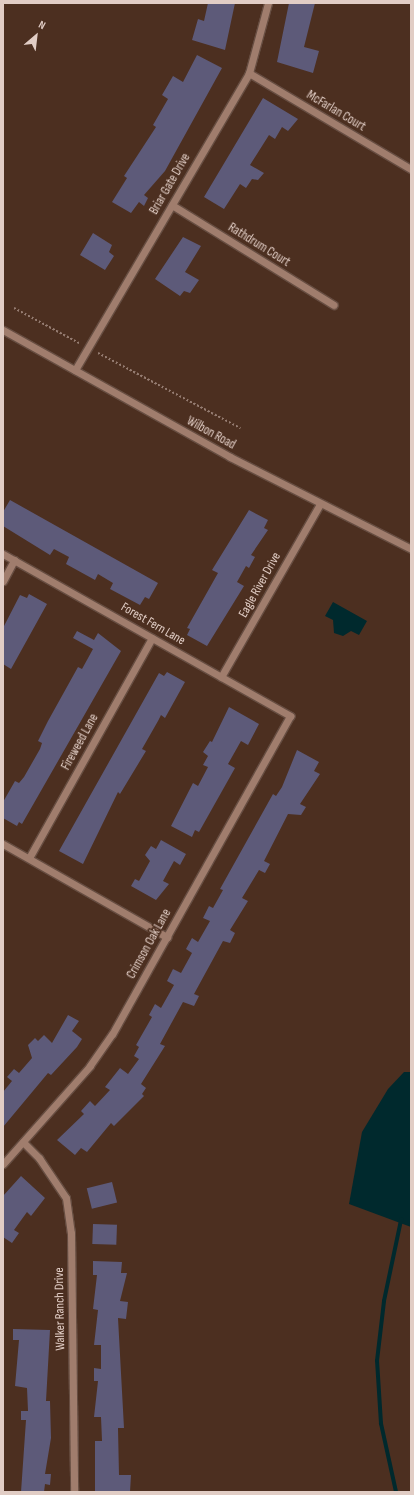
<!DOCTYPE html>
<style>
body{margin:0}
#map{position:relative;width:414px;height:1495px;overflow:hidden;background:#4c2f20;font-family:"Sofia Sans Condensed",sans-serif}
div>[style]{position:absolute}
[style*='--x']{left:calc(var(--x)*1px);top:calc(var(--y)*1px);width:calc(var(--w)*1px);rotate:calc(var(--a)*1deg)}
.water>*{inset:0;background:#00292d}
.stream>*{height:3.5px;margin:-1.75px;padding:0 1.75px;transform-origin:1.75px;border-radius:1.75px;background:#00292d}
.building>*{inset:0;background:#5d5a79;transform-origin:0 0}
.path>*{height:2px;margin-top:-1px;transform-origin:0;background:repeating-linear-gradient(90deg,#957c71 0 2px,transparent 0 4px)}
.roads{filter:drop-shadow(1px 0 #664d41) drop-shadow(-1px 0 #664d41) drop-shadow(0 1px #664d41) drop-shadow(0 -1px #664d41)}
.minor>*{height:7px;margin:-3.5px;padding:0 3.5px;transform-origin:3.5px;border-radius:3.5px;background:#a07d6d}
span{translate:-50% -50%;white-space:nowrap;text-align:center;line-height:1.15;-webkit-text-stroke:3.5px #4c2f20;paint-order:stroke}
.street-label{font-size:13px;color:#e1cdc5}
.frame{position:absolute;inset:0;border:4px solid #e1cdc5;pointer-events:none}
.north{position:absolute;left:16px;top:16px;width:40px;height:40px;-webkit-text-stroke:3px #4c2f20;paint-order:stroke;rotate:28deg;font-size:11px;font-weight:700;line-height:16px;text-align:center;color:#e1cdc5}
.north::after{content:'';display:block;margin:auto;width:14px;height:18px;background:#e1cdc5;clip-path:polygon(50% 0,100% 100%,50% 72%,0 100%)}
</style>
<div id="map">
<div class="water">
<i style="clip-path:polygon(333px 602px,367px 621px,359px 635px,351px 631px,343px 636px,334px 633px,333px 620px,325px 616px)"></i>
<i style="clip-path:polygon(404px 1072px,411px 1072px,411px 1227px,349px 1204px,362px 1132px,388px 1089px)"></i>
</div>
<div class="stream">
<i style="--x:396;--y:1492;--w:70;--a:-102.4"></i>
<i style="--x:381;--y:1424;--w:63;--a:-93.6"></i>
<i style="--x:377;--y:1361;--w:60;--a:-83.3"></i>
<i style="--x:384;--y:1301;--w:83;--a:-78.1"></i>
</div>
<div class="building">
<i style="clip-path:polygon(208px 3px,235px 3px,225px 50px,192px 40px,198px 19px,204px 21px)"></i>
<i style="clip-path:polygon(289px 3px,315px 3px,304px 47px,319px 51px,313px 73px,277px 62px)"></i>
<i style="clip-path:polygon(197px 55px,222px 68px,165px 171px,144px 195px,148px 198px,144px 206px,139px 202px,131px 213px,112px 202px,127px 178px,124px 176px,156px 127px,153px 125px,168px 99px,162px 95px,173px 76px,183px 82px)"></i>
<i style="clip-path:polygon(263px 98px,298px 119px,288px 131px,282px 127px,275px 139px,269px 135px,250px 165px,264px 173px,258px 180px,252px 179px,246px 188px,240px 184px,224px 209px,204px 197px)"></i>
<i style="clip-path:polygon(93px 233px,112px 245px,109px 252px,114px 256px,105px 270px,80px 255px)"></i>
<i style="clip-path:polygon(183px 237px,201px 246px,185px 272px,199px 280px,190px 293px,184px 291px,180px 296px,155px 279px)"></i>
<i style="clip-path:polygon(10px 500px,158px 583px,149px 599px,145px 597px,140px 605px,110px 589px,113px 583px,98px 574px,95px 580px,66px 564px,69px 557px,54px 549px,50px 555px,3px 526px,3px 512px)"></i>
<i style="clip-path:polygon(249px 510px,268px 520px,264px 528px,268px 530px,251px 555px,255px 557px,249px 568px,246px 566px,237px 582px,244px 586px,207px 646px,187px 635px,190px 629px,187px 628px,218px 573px,212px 570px)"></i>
<i style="clip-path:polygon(29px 594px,47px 604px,11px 669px,3px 664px,3px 628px,20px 595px,27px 598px)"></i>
<i style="clip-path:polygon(77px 631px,94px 640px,98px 633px,121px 651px,22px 824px,19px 822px,17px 826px,3px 818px,3px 802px,15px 781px,19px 783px,24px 777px,40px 749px,42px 743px,38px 741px,48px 721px,78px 667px,82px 669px,93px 649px,73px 638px)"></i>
<i style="clip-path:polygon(167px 672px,185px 682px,165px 718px,161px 715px,158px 721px,142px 749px,146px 751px,120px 794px,118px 792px,83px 864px,59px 851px,159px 673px,164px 676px)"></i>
<i style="clip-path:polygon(229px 707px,259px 724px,248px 745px,241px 741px,228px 764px,235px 768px,199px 832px,195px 830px,192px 837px,171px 826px,193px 783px,198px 786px,208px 767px,203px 765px,208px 756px,203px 752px,210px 741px,212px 742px)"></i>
<i style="clip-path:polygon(297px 750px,319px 762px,314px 771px,320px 774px,300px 804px,306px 807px,301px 815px,288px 814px,264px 861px,270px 864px,265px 873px,259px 870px,242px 898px,248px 901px,230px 930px,235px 933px,230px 943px,223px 941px,194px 994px,199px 996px,194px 1006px,183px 1002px,160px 1044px,165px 1046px,141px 1084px,146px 1088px,142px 1094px,144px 1096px,114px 1126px,111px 1123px,87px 1152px,81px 1148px,75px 1155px,57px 1140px,84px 1114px,81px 1111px,90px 1101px,95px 1106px,110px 1090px,105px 1087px,120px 1068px,128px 1074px,139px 1059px,134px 1056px,139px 1047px,136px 1045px,152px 1017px,149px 1015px,155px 1004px,161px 1008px,174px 985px,167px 981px,173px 969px,181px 973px,192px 953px,186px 949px,192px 938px,198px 942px,210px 921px,203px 918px,209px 906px,213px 908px,223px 890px,220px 889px,273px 794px,276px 796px,282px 787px)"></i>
<i style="clip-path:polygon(161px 840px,186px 854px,180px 865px,174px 861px,163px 881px,169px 884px,156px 900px,131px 886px,135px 879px,139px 881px,150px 861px,145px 855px,151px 846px,156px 849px)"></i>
<i style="clip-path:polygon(68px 1015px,79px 1021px,72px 1031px,82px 1039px,77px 1047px,51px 1075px,48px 1073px,3px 1127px,3px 1092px,12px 1081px,7px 1077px,14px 1069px,19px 1073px,32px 1058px,28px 1045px,35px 1038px,38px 1041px,44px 1035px,52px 1043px)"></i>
<i style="clip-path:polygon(21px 1176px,45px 1198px,31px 1216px,27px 1212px,14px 1230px,19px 1233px,12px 1243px,3px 1237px,3px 1196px)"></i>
<i style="left:112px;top:1182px;width:21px;height:26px;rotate:76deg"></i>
<i style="left:93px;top:1224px;width:24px;height:20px;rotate:2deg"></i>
<i style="clip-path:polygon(93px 1261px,122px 1262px,121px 1273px,127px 1273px,120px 1301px,128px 1302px,126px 1319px,118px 1318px,124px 1428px,118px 1428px,119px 1475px,131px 1475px,130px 1492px,95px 1492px,95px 1441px,102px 1441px,101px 1417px,94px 1417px,98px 1381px,94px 1381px,94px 1368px,101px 1369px,101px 1345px,94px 1345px,98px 1310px,93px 1309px,97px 1275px,93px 1275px)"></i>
<i style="clip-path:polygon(13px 1329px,50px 1330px,46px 1401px,50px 1401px,51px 1438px,45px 1474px,51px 1474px,50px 1485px,45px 1484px,44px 1492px,21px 1492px,26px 1420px,21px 1420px,21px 1411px,28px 1411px,27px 1388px,15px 1386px,19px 1340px,13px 1340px)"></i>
</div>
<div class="path">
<i style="--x:14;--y:308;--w:74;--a:28.3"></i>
<i style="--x:98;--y:353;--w:161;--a:27.8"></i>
</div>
<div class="roads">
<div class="minor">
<i style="--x:249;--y:73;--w:188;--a:30.7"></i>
<i style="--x:172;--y:205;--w:190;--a:31.7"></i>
<i style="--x:3;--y:330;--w:260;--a:29.2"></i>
<i style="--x:230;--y:457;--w:203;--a:26.9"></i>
<i style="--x:75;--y:370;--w:344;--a:-59.6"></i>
<i style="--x:249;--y:73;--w:73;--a:-74.8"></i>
<i style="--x:3;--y:554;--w:330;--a:29.4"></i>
<i style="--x:290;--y:716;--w:364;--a:119.2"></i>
<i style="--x:112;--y:1034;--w:39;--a:125"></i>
<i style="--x:90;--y:1066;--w:131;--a:131.6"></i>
<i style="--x:3;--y:581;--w:24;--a:-62"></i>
<i style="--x:221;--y:677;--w:199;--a:-60.2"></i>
<i style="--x:3;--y:844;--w:189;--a:29.6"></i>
<i style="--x:29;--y:858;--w:252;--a:-60.8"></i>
<i style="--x:23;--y:1142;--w:23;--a:45"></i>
<i style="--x:39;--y:1158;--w:48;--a:56"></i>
<i style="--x:66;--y:1198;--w:35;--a:82"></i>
<i style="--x:71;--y:1233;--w:259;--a:89.3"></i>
</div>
</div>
<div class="street-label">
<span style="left:336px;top:111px;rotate:31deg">McFarlan Court</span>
<span style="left:170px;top:184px;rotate:-60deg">Briar Gate Drive</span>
<span style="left:259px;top:245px;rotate:32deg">Rathdrum Court</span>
<span style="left:211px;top:433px;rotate:29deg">Wilbon Road</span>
<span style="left:260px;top:585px;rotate:-61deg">Eagle River Drive</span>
<span style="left:153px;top:624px;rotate:30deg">Forest Fern Lane</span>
<span style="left:80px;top:742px;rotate:-61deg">Fireweed Lane</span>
<span style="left:149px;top:944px;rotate:-61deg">Crimson Oak Lane</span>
<span style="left:60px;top:1309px;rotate:-91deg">Walker Ranch Drive</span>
</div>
<div class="frame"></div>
<div class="north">N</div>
</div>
